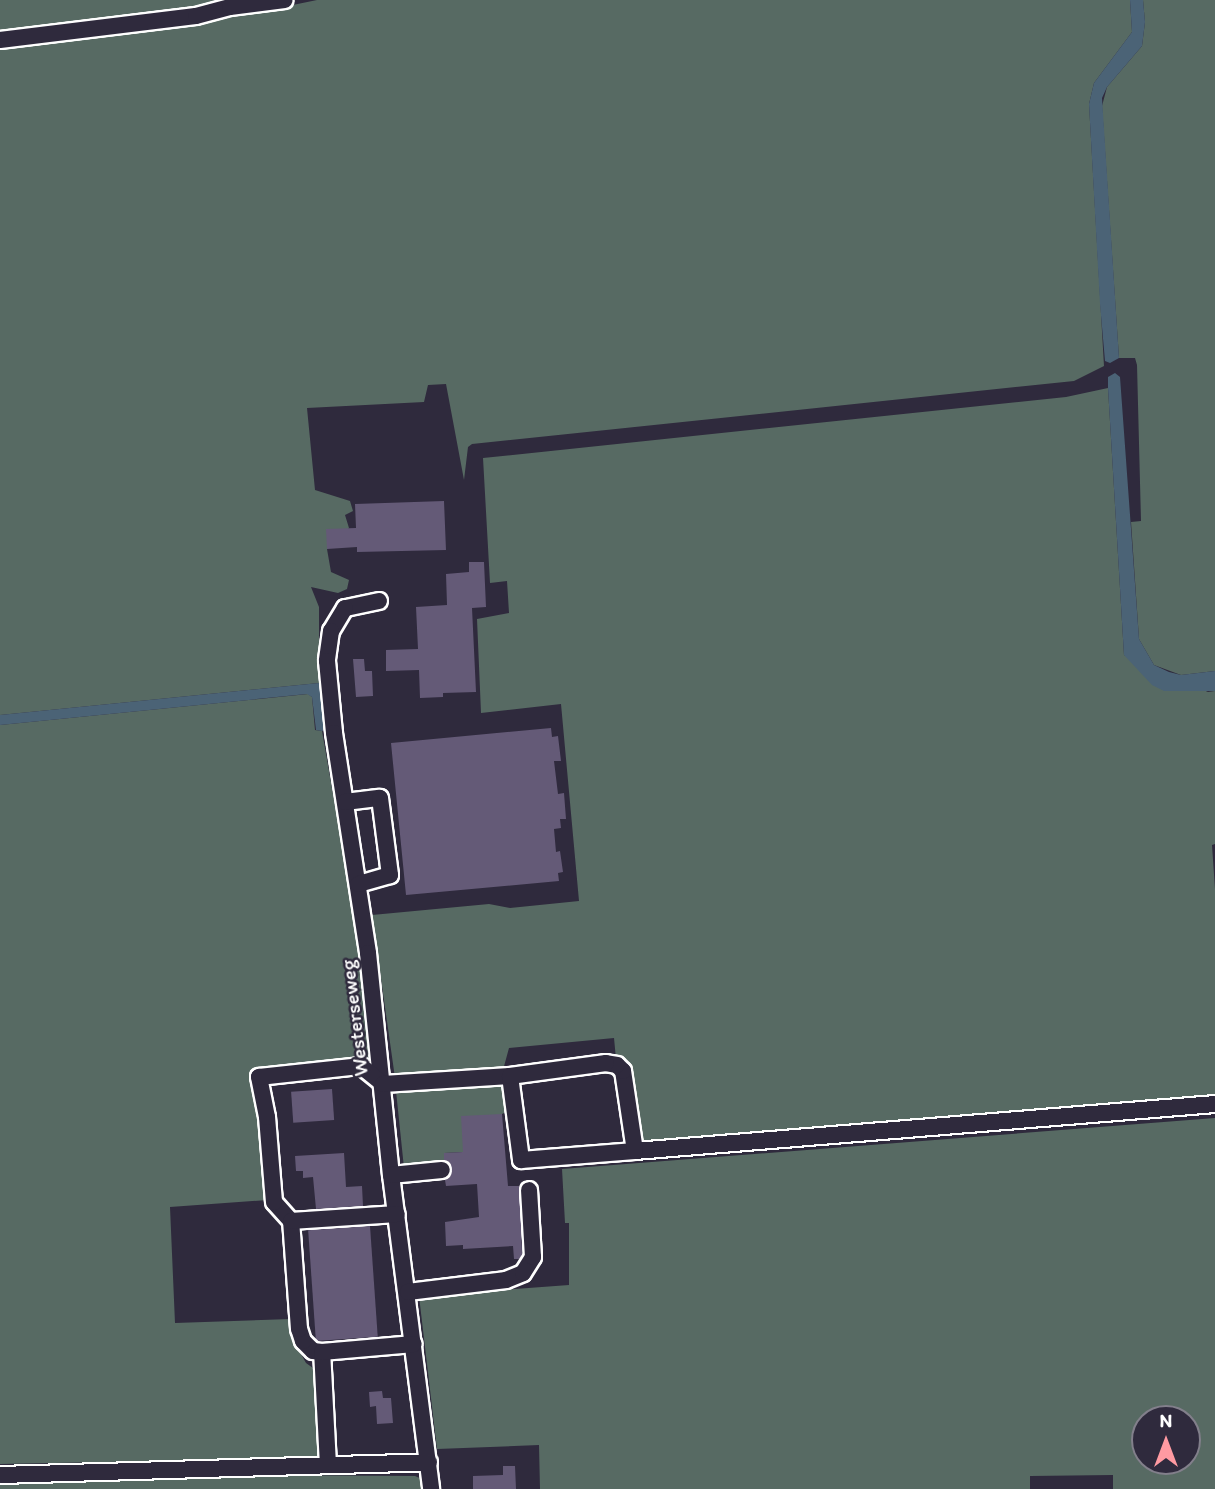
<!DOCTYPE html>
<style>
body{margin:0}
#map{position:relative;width:1215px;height:1489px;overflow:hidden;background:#2f2a3d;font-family:Itim,sans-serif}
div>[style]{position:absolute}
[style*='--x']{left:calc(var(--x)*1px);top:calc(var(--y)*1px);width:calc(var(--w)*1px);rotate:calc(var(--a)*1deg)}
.green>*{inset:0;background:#576a63}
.water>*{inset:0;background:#4b6376}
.building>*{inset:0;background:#645a77;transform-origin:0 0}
.roads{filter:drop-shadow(2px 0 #fff) drop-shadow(-2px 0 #fff) drop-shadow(0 2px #fff) drop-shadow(0 -2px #fff)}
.minor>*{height:16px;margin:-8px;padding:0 8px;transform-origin:8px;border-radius:8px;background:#2f2a3d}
span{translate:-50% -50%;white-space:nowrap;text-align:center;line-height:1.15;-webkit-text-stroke:5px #2f2a3d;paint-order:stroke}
.street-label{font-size:21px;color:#fff}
.north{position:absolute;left:1131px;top:1405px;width:70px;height:70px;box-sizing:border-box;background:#2f2a3d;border:2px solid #827f8b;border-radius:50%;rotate:0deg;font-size:19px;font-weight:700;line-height:28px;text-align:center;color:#fff}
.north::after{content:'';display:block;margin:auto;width:24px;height:32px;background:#ff9aa2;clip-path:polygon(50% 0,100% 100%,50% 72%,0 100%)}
</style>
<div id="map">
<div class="green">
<i style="clip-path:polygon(0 0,238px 0,184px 11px,0 33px)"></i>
<i style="clip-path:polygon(317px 0,1130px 0,1132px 32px,1094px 83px,1089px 104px,1104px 366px,1074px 381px,472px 444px,468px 447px,464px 480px,446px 384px,428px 385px,424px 402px,307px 408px,315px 490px,350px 501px,353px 511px,345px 515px,349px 528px,327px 549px,331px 572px,349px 580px,347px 589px,338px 593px,311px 587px,319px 607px,319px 683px,0 715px,0 46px,239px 16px)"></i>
<i style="clip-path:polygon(1143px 0,1215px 0,1215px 671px,1181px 675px,1154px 665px,1139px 639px,1131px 522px,1141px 521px,1137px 365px,1135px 358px,1119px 358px,1102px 106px,1107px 87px,1142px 46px,1145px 22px)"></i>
<i style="clip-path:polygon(1108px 388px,1124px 655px,1208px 692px,1215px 691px,1215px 844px,1212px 845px,1215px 889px,1215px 1103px,647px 1149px,639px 1139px,616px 1059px,614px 1038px,509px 1048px,503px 1070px,395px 1078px,372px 915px,489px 904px,510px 908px,579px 901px,561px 704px,481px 713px,477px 619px,509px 613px,507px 581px,490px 583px,483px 458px,1066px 397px)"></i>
<i style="clip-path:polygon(308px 694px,312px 697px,315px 730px,322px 731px,358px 937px,369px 1061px,257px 1071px,268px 1200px,170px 1207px,175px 1323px,291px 1319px,296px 1345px,306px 1363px,320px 1373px,321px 1458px,0 1464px,0 725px)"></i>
<i style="clip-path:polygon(495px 1081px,506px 1088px,510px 1110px,502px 1114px,463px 1152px,444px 1153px,444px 1165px,404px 1168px,396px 1091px)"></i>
<i style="clip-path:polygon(evenodd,1215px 1118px,1215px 1489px,1113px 1489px,1113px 1475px,1030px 1476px,1030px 1489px,540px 1489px,539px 1445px,437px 1449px,419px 1296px,569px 1285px,569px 1223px,565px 1223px,562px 1169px,1215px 1118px,1145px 1419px,1187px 1419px,1187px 1461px,1145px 1461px,1145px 1419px)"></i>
<i style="clip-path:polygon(235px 1475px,415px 1476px,422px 1479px,424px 1489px,0 1489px,0 1482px)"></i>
</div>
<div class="water">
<i style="clip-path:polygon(1130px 0,1143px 0,1145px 22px,1142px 46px,1107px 87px,1102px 98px,1119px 358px,1110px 363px,1105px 361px,1100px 304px,1089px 104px,1094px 83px,1132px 32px)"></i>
<i style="clip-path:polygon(1115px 373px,1120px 377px,1139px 639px,1154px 665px,1169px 672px,1181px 675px,1215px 671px,1215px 691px,1164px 691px,1152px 685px,1124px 655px,1108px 388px,1108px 377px)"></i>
<i style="clip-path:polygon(319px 683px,325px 730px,322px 731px,316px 730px,312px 697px,307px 694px,0 725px,0 715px)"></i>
</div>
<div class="building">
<i style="clip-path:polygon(444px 501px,446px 550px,357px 552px,357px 547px,327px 549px,326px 529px,356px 528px,355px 504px)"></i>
<i style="clip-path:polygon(469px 562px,484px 562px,486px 607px,472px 608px,476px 692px,443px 693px,443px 697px,420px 698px,419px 670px,386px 671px,386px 650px,418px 649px,416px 607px,447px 605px,446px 574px,469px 572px)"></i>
<i style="clip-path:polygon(353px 659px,364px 659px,365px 671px,372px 671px,373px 696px,356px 697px)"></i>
<i style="clip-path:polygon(551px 728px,552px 737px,558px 736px,561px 761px,554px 761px,558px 794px,564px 793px,566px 819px,560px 819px,561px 828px,554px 829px,556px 852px,560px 851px,563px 872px,558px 873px,559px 881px,406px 895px,391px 743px)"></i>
<i style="left:332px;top:1089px;width:31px;height:41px;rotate:86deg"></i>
<i style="clip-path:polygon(502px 1114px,508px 1186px,520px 1186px,522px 1254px,520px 1259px,514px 1259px,513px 1246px,463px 1249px,463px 1245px,446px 1246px,445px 1222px,479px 1217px,477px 1184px,446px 1186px,445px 1180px,452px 1170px,444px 1160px,444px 1153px,463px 1152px,461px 1116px)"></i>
<i style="clip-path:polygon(344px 1153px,346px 1187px,362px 1186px,363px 1206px,316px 1209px,313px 1177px,303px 1178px,303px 1171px,296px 1171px,295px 1156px)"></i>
<i style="left:370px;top:1226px;width:111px;height:62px;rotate:86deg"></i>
<i style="clip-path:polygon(382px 1391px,383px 1398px,391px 1398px,393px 1423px,377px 1424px,376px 1406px,370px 1407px,369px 1392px)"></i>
<i style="clip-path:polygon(503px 1466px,515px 1466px,516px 1489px,473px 1489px,473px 1476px,503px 1475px)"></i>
</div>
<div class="roads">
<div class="minor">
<i style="--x:0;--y:40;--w:197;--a:-7"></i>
<i style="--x:196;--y:16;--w:35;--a:-15"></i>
<i style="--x:230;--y:7;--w:55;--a:-7.3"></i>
<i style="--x:379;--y:601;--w:35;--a:168"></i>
<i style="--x:345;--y:608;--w:27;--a:121"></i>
<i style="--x:331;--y:631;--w:30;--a:98"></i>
<i style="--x:327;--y:661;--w:72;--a:84.4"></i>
<i style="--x:334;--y:733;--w:223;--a:81.2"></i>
<i style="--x:368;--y:953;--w:223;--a:84.1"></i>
<i style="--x:391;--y:1175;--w:317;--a:82.7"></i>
<i style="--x:345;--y:802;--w:35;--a:-7"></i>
<i style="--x:380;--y:798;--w:78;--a:82.6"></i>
<i style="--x:390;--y:875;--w:33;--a:164"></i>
<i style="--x:635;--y:1151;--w:582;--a:-4.63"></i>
<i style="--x:391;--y:1175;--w:51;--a:-5.6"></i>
<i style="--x:291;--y:1221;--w:25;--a:-132"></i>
<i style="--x:274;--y:1202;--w:85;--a:-94.7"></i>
<i style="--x:267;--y:1117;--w:41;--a:-101.3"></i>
<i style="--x:259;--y:1077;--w:103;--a:-6.2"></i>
<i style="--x:361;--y:1066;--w:28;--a:39"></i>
<i style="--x:383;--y:1084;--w:127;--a:-3.6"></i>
<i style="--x:510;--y:1076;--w:85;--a:82.5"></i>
<i style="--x:521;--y:1160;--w:114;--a:-4.5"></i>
<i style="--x:635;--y:1151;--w:81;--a:-98.5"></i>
<i style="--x:623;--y:1071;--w:8;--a:-135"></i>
<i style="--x:617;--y:1065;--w:11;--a:-170"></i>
<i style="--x:606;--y:1063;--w:97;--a:172.3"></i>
<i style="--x:408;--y:1292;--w:99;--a:-7"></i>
<i style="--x:506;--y:1280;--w:18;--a:-22"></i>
<i style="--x:523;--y:1273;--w:19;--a:-58"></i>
<i style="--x:533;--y:1257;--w:67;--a:-93.4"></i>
<i style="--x:322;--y:1352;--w:9;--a:-174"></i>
<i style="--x:313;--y:1351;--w:14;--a:-135"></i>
<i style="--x:303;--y:1341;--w:13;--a:-108"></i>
<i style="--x:299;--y:1329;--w:108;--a:-94.2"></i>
<i style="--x:291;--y:1221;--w:106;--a:-3.8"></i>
<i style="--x:328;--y:1465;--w:113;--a:-93"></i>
<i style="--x:322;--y:1352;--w:92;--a:-5"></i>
<i style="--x:0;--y:1475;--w:429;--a:-1.7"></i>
</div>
</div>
<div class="street-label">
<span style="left:354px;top:1018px;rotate:-97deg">Westerseweg</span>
</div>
<div class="north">N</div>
</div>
